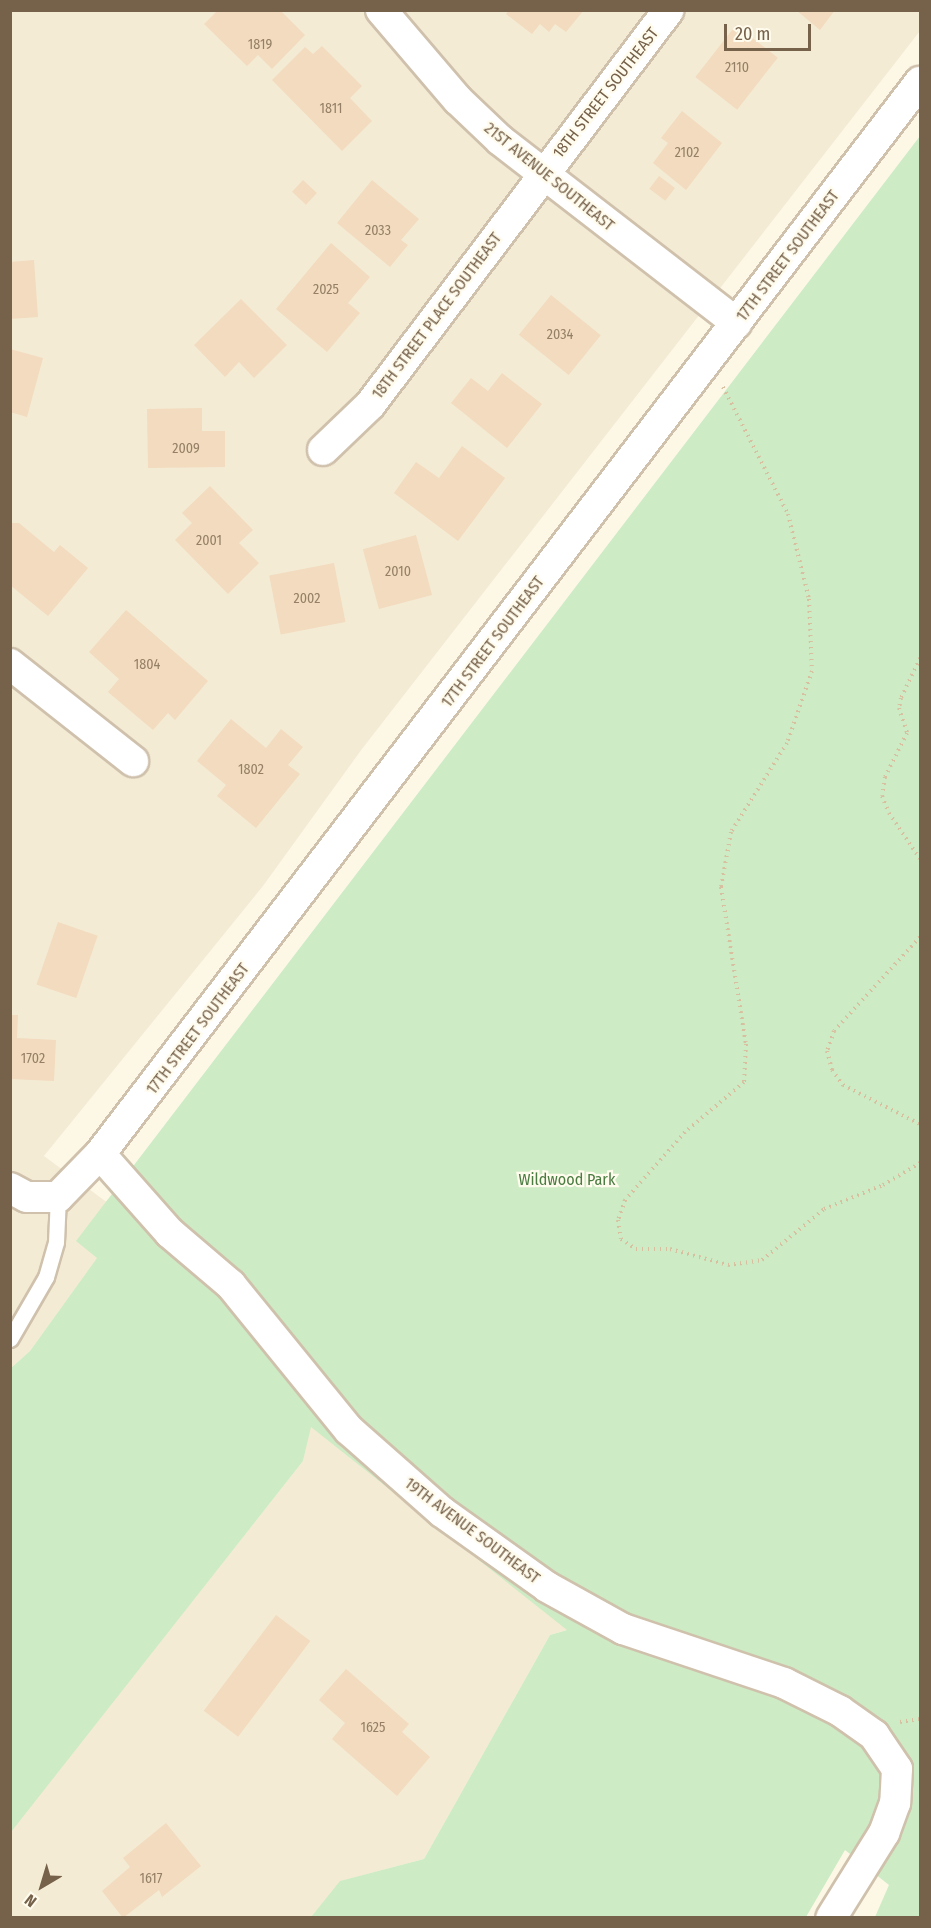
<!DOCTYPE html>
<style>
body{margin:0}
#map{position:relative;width:931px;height:1928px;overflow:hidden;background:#fdf8e6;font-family:"Fira Sans Condensed",sans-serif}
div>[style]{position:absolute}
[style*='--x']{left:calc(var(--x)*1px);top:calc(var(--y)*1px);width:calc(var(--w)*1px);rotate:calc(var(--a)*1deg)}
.residential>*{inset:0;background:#f4ebd5}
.green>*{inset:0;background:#cdebc4}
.building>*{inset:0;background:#f2dbbe;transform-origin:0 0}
.path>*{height:4px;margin-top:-2px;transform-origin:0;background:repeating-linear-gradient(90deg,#d7bfa0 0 1.5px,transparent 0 6px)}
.roads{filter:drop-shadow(2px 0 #cfc1ac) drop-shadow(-2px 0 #cfc1ac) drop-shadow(0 2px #cfc1ac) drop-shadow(0 -2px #cfc1ac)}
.lane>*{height:15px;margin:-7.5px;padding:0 7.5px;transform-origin:7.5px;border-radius:7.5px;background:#fff}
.street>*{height:30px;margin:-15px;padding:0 15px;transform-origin:15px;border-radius:15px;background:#fff}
span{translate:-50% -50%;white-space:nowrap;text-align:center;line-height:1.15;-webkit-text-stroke:4.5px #fffbed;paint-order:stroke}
.number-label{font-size:14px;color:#958067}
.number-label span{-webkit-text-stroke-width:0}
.street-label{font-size:16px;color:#76614a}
.park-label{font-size:16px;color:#4a7c42}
.frame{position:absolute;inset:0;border:12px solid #76614a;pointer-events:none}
.north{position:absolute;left:12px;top:1856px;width:60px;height:60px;-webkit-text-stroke:4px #fffbed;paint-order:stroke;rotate:218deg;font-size:16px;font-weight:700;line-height:24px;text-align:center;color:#76614a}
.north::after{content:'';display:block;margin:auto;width:21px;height:27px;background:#76614a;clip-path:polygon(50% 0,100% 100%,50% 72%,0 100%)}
.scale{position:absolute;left:724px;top:24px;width:87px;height:27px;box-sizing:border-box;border:3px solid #76614a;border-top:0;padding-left:8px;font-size:18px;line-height:21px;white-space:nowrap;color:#76614a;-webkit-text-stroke:4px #fffbed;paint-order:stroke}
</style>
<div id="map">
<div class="residential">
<i style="clip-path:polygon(11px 11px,920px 11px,920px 31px,362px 749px,263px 886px,44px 1156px,127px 1217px,30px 1351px,11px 1368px)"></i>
<i style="clip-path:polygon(313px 1413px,583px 1625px,550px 1635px,424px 1859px,341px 1881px,311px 1917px,11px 1917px,10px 1832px,303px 1461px)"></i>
</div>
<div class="green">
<i style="clip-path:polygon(920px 136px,920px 1917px,875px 1917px,889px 1885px,845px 1850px,806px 1917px,311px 1917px,340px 1881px,424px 1859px,550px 1635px,567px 1630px,311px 1427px,303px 1461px,11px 1832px,11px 1368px,30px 1351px,97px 1258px,76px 1241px)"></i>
</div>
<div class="building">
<i style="clip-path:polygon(218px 10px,280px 10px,305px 35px,272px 69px,258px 55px,247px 66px,204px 24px)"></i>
<i style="clip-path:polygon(509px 10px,584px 10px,566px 32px,555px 24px,549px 32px,540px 24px,532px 34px,506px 14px)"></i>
<i style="clip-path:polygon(796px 10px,835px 10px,820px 30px)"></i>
<i style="left:736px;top:25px;width:53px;height:66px;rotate:38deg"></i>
<i style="clip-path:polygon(322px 46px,362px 86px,350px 98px,372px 121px,342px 151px,272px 80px,305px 47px,313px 54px)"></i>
<i style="clip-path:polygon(682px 111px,722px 143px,686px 190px,653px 163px,668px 143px,661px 138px)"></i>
<i style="left:659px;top:176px;width:20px;height:16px;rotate:37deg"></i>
<i style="left:303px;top:180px;width:19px;height:16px;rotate:43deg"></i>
<i style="clip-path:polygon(372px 180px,419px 219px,401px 240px,408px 245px,390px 267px,337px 223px)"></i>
<i style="clip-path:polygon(331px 243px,370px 277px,348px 303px,360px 313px,327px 352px,276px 309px)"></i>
<i style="clip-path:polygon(34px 260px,38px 317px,10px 319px,10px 262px)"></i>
<i style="left:551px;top:295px;width:64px;height:51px;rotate:39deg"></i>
<i style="clip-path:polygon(241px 299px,287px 345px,254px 378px,239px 362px,225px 377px,194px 345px)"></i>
<i style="clip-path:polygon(10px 349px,43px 358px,27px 417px,10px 412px)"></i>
<i style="clip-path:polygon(502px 373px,542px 404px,507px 448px,451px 403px,471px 378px,488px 391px)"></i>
<i style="clip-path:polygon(202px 408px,202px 431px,225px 431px,225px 467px,148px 468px,147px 409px)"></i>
<i style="clip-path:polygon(462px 446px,505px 478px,458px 541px,394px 493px,416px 462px,439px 478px)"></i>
<i style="clip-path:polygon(210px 486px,253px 530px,239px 543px,259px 563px,228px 594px,175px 540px,192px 523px,182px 513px)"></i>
<i style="clip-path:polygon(10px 523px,19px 523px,54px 552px,60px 545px,88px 568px,48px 616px,10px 585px)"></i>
<i style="left:416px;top:535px;width:62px;height:55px;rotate:75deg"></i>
<i style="left:334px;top:563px;width:60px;height:66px;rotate:79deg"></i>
<i style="clip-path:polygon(126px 610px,208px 681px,175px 720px,168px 713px,153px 730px,108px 692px,119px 679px,89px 652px)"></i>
<i style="clip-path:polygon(231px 719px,266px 748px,281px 729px,303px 747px,288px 765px,300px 774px,256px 828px,217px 796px,226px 785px,197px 761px)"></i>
<i style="left:58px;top:922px;width:42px;height:66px;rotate:19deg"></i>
<i style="clip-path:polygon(10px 1015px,18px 1015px,17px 1038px,56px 1040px,54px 1081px,10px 1079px)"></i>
<i style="left:276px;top:1615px;width:43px;height:120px;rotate:37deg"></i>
<i style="clip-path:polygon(346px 1669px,409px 1724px,402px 1732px,430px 1757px,397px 1796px,332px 1739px,345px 1723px,319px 1700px)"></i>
<i style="clip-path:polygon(166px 1823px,201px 1866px,162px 1897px,159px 1890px,123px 1918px,102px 1891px,130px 1867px,123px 1858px)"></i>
</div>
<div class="path">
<i style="--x:723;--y:387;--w:143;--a:62.9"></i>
<i style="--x:788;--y:514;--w:88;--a:76.1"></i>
<i style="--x:809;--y:599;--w:72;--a:87.6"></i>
<i style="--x:812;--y:671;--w:76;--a:109.1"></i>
<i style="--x:787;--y:743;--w:105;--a:122.2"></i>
<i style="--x:731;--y:832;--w:56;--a:100.3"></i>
<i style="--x:721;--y:887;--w:159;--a:81"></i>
<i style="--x:746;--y:1044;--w:38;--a:93"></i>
<i style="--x:744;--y:1082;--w:77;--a:139.7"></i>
<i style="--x:685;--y:1132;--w:91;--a:131.4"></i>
<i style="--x:625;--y:1200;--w:21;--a:109"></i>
<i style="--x:618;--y:1220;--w:19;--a:81"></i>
<i style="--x:621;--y:1239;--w:18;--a:34"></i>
<i style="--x:636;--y:1249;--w:34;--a:0"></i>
<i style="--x:670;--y:1249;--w:60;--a:15.4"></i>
<i style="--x:728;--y:1265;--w:34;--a:-8"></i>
<i style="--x:762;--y:1260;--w:80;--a:-39.4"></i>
<i style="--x:824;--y:1209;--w:64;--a:-22.1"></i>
<i style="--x:883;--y:1185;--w:43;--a:-30.7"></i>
<i style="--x:920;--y:658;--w:44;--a:115.4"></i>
<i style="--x:901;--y:698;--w:10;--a:101"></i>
<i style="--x:899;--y:708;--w:26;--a:72"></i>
<i style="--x:907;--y:733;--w:49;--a:116.6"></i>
<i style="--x:885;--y:777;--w:19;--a:99"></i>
<i style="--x:882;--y:796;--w:18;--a:68"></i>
<i style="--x:889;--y:813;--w:55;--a:56"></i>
<i style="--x:920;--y:937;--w:127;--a:132.5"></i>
<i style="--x:834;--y:1031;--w:21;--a:109"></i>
<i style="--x:827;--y:1051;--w:20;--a:75"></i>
<i style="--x:832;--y:1070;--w:19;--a:54"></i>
<i style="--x:843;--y:1085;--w:86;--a:26.9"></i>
<i style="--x:900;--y:1722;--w:20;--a:-9"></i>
</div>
<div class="roads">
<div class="lane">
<i style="--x:10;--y:1339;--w:72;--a:-59.9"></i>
<i style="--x:46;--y:1277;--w:36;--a:-74"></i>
<i style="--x:56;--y:1242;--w:45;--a:-87.5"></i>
</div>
<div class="street">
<i style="--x:381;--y:10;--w:118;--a:49.5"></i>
<i style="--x:458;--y:100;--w:58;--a:43.6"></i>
<i style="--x:500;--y:140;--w:299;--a:37.7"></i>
<i style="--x:323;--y:450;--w:65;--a:-43.8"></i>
<i style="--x:370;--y:405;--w:495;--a:-52.9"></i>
<i style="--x:10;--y:664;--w:157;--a:38.3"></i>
<i style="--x:100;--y:1154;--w:106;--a:48.5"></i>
<i style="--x:170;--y:1233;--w:80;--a:40.4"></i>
<i style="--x:231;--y:1285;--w:187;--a:50.9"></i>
<i style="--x:349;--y:1430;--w:124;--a:41.4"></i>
<i style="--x:442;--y:1512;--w:129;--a:35.5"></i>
<i style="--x:547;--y:1587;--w:87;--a:28.9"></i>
<i style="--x:623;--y:1629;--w:170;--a:18.5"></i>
<i style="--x:784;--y:1683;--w:63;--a:26.6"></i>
<i style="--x:840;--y:1711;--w:42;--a:35.2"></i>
<i style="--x:874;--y:1735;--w:41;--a:55.9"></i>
<i style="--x:897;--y:1769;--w:34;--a:93"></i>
<i style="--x:895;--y:1803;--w:32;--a:110"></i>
<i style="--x:884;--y:1833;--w:100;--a:121.9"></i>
<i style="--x:10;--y:1188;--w:19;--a:28"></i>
<i style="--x:27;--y:1197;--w:31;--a:0"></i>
<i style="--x:58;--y:1197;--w:60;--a:-45.7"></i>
<i style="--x:100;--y:1154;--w:1350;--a:-52.59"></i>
</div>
</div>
<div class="number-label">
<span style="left:260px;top:45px">1819</span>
<span style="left:737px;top:68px">2110</span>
<span style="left:331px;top:109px">1811</span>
<span style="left:687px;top:153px">2102</span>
<span style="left:378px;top:231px">2033</span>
<span style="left:326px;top:290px">2025</span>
<span style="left:560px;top:335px">2034</span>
<span style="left:186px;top:449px">2009</span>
<span style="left:209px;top:541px">2001</span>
<span style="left:398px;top:572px">2010</span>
<span style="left:307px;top:599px">2002</span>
<span style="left:147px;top:665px">1804</span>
<span style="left:251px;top:770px">1802</span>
<span style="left:33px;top:1059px">1702</span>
<span style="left:373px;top:1728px">1625</span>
<span style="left:151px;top:1879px">1617</span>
</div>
<div class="street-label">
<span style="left:606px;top:93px;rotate:-52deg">18TH STREET SOUTHEAST</span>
<span style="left:549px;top:177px;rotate:39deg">21ST AVENUE SOUTHEAST</span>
<span style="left:788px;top:256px;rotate:-53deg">17TH STREET SOUTHEAST</span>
<span style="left:437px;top:316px;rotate:-53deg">18TH STREET PLACE SOUTHEAST</span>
<span style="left:493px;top:642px;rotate:-53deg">17TH STREET SOUTHEAST</span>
<span style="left:198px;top:1029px;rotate:-53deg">17TH STREET SOUTHEAST</span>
<span style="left:472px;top:1531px;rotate:37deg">19TH AVENUE SOUTHEAST</span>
</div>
<div class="park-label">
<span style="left:567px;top:1180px">Wildwood Park</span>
</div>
<div class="frame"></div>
<div class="north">N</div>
<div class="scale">20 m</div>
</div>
